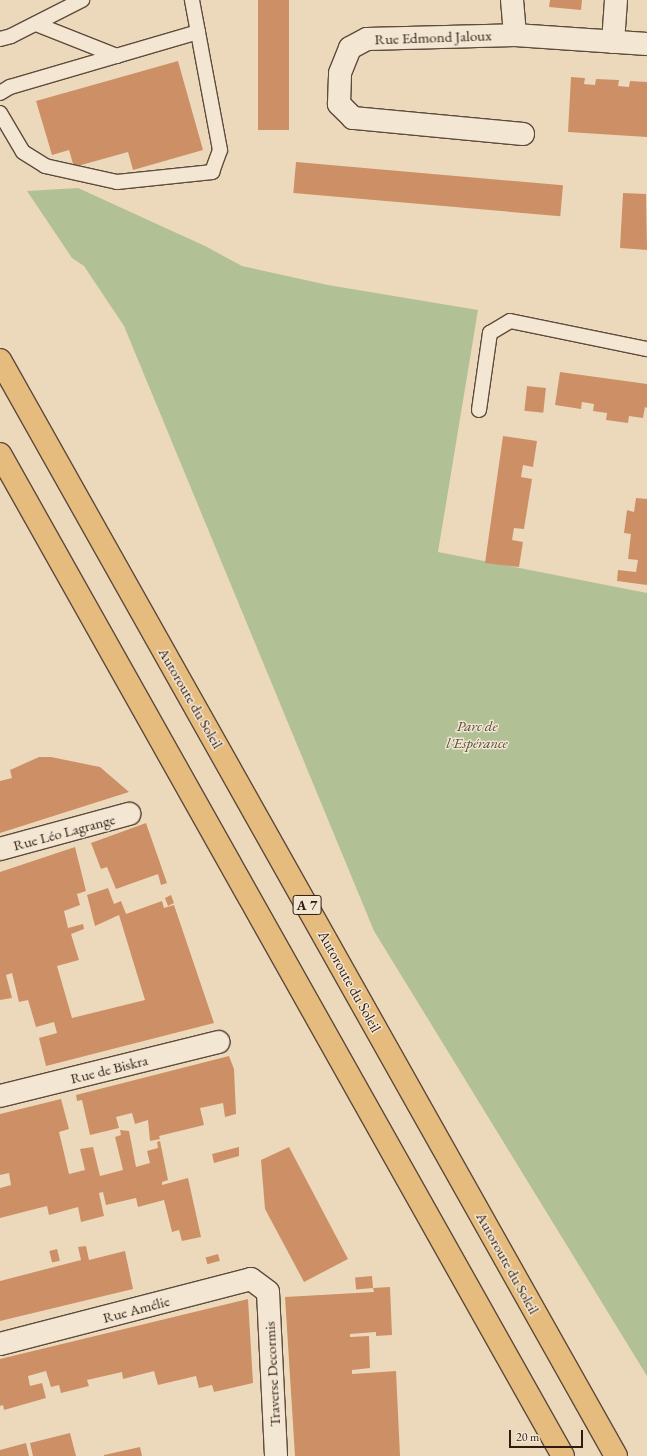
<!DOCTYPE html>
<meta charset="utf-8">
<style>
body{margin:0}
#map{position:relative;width:647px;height:1456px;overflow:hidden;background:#ecd9bc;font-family:"EB Garamond",serif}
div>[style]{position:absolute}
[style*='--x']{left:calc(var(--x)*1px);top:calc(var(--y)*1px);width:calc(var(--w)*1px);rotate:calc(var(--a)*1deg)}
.green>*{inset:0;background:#b2c095}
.building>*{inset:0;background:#cd9066;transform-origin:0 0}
.roads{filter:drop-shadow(1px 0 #5e4b3b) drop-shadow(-1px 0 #5e4b3b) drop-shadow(0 1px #5e4b3b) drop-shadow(0 -1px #5e4b3b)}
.lane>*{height:14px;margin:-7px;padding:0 7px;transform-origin:7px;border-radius:7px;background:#f3e6d3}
.street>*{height:22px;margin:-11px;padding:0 11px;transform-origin:11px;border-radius:11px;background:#f3e6d3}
.highway>*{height:22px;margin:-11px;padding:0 11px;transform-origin:11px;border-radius:11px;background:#e6bc7e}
span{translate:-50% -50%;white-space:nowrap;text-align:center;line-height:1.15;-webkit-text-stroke:3px #f3e6d3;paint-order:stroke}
.shield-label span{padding:1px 3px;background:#f3e6d3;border:1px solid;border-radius:3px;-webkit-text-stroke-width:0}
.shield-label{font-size:14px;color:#2f1c10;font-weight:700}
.street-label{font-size:15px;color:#2f1c10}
.park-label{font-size:15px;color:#564d38;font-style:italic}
.scale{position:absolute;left:509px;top:1430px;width:74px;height:18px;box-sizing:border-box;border:2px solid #2f1c10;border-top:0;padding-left:5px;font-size:12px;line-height:14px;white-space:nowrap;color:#2f1c10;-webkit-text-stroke:3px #f3e6d3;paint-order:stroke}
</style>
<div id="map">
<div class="green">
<i style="clip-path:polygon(78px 188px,205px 246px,242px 266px,328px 285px,478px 310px,438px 552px,647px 593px,647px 1376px,374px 931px,124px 326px,84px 266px,72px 258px,27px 191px)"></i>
</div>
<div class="building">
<i style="left:258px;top:0;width:31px;height:130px"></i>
<i style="clip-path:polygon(550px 0,582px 0,581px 10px,549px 7px)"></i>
<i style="clip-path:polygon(178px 61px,203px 150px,133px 170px,128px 152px,74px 167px,69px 150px,52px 155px,36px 101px)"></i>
<i style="clip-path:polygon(571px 77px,585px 78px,584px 84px,595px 85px,596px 79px,619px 80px,618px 86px,629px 87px,630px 81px,647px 82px,647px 137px,568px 132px)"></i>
<i style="left:296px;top:162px;width:268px;height:31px;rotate:5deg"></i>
<i style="clip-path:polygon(623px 193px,646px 194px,647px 250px,620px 248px)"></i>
<i style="clip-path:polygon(560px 372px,647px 384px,647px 408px,645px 407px,643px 418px,629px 416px,628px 423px,606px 420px,607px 413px,593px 411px,594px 404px,582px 402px,581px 409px,555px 405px)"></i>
<i style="left:527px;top:386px;width:19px;height:25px;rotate:6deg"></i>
<i style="clip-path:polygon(503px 436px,537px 441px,533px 467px,523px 465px,521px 477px,532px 479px,524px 529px,514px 528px,512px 540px,523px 542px,519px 567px,485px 563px)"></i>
<i style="clip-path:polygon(636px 498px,647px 499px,647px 585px,617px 581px,618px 570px,636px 572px,638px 560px,628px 559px,631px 534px,624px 533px,627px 510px,634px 512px)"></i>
<i style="clip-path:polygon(39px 757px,51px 757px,100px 767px,129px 792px,0 833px,0 781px,12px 778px,10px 770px)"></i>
<i style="clip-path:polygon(146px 823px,167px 883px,161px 885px,158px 874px,116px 889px,107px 867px,101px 869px,91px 843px)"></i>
<i style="clip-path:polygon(75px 847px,86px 891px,77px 894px,80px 905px,64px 911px,68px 928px,83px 924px,84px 929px,71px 934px,79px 960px,57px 966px,72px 1018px,145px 1000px,119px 915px,95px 926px,87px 895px,108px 888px,114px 904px,121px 901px,126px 914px,162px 901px,164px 908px,174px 905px,214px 1023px,46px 1066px,39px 1038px,57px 1033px,54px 1022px,36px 1027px,28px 1000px,19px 1002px,12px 973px,6px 975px,12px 998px,0 1000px,0 872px)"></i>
<i style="clip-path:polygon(171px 895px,174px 903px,168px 906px,165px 898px)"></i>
<i style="clip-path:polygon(229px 1056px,234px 1069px,236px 1114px,225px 1117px,223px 1103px,200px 1108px,204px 1125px,159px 1136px,160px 1139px,150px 1141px,148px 1120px,135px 1124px,132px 1113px,116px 1117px,119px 1128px,90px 1135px,82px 1100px,77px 1101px,76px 1095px)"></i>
<i style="clip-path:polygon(61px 1099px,69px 1129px,59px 1132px,69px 1174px,85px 1170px,80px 1149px,93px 1147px,100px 1176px,123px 1170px,115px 1137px,121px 1135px,120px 1130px,129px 1131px,136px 1167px,150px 1163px,147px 1151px,158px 1148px,157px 1142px,160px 1141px,168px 1180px,162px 1182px,162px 1185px,188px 1178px,201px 1237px,182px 1241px,179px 1230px,172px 1232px,164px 1200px,138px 1207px,136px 1198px,106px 1205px,103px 1192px,99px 1193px,104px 1216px,81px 1222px,78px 1207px,49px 1215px,47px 1206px,0 1218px,0 1188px,11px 1185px,9px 1173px,0 1175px,0 1114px)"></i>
<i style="clip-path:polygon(239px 1147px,239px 1156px,214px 1163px,212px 1154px)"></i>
<i style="clip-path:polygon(289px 1147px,348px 1259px,304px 1282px,265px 1209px,261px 1160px)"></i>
<i style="clip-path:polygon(86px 1246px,89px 1260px,125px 1251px,133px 1289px,0 1321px,0 1281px,81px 1260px,78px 1247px)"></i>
<i style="left:57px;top:1249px;width:12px;height:8px;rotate:76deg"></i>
<i style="left:218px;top:1254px;width:7px;height:13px;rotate:74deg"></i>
<i style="left:372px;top:1276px;width:12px;height:17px;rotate:85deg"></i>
<i style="clip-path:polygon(390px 1287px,392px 1335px,376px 1336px,376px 1332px,350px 1334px,350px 1337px,369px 1336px,370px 1368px,352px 1370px,352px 1374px,396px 1371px,400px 1456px,295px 1456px,285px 1297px,374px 1292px,373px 1288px)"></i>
<i style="clip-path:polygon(248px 1299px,253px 1383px,214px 1392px,212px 1385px,199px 1388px,196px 1376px,158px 1385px,154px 1371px,123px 1379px,122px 1372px,87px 1380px,89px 1386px,61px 1393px,59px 1385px,51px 1387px,46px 1371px,28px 1376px,30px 1386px,42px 1383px,46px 1398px,4px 1410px,3px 1405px,0 1406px,0 1359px)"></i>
<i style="clip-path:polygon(70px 1433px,76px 1456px,33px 1456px,30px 1443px)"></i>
<i style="clip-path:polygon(26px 1443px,29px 1456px,0 1456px,0 1450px)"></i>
<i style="clip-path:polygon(140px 1447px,142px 1456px,104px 1456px,104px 1455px)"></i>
</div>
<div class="roads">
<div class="lane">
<i style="--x:36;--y:24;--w:87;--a:21.6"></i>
<i style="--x:0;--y:39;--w:11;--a:-15"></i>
<i style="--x:11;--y:36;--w:80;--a:-26.9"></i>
<i style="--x:0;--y:93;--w:12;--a:-31"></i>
<i style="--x:10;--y:87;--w:196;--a:-16.3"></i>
<i style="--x:0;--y:113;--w:45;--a:59.5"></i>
<i style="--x:23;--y:152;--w:26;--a:32"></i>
<i style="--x:45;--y:166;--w:74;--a:12.5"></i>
<i style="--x:117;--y:182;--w:96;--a:-6"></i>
<i style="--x:212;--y:172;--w:23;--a:-70"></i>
<i style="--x:220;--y:150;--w:153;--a:-100.6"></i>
<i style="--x:479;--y:410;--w:78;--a:-81.9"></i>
<i style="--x:490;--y:333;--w:23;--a:-31"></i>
<i style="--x:510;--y:321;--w:140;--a:11.6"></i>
</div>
<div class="street">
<i style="--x:512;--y:0;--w:35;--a:85"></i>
<i style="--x:613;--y:42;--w:42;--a:-85.9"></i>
<i style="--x:523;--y:134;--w:171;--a:-174.6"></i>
<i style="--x:353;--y:118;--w:20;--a:-135"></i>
<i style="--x:339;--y:104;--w:31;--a:-88"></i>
<i style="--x:340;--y:73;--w:27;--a:-68"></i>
<i style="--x:350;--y:48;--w:19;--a:-28"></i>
<i style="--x:367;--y:39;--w:148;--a:-1.5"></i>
<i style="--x:515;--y:35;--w:132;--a:3.9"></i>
<i style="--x:0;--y:849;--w:134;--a:-15.2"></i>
<i style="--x:0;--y:1096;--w:225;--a:-13.9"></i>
<i style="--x:0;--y:1344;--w:259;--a:-14.5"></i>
<i style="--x:251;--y:1279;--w:21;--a:37"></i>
<i style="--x:268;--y:1292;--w:164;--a:87.2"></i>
</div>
<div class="highway">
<i style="--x:0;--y:360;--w:1257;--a:60.66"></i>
<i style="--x:0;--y:454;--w:1149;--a:60.67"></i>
</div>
</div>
<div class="shield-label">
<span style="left:307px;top:905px">A 7</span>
</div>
<div class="street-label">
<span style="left:433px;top:37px;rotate:-2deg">Rue Edmond Jaloux</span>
<span style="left:191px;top:698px;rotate:60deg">Autoroute du Soleil</span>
<span style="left:64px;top:832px;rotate:-15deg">Rue Léo Lagrange</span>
<span style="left:350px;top:981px;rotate:61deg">Autoroute du Soleil</span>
<span style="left:109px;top:1069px;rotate:-14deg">Rue de Biskra</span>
<span style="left:508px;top:1263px;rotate:61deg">Autoroute du Soleil</span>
<span style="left:136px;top:1309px;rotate:-15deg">Rue Amélie</span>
<span style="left:272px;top:1374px;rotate:-93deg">Traverse Decormis</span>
</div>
<div class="park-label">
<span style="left:477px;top:734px">Parc de<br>l'Espérance</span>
</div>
<div class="scale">20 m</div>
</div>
